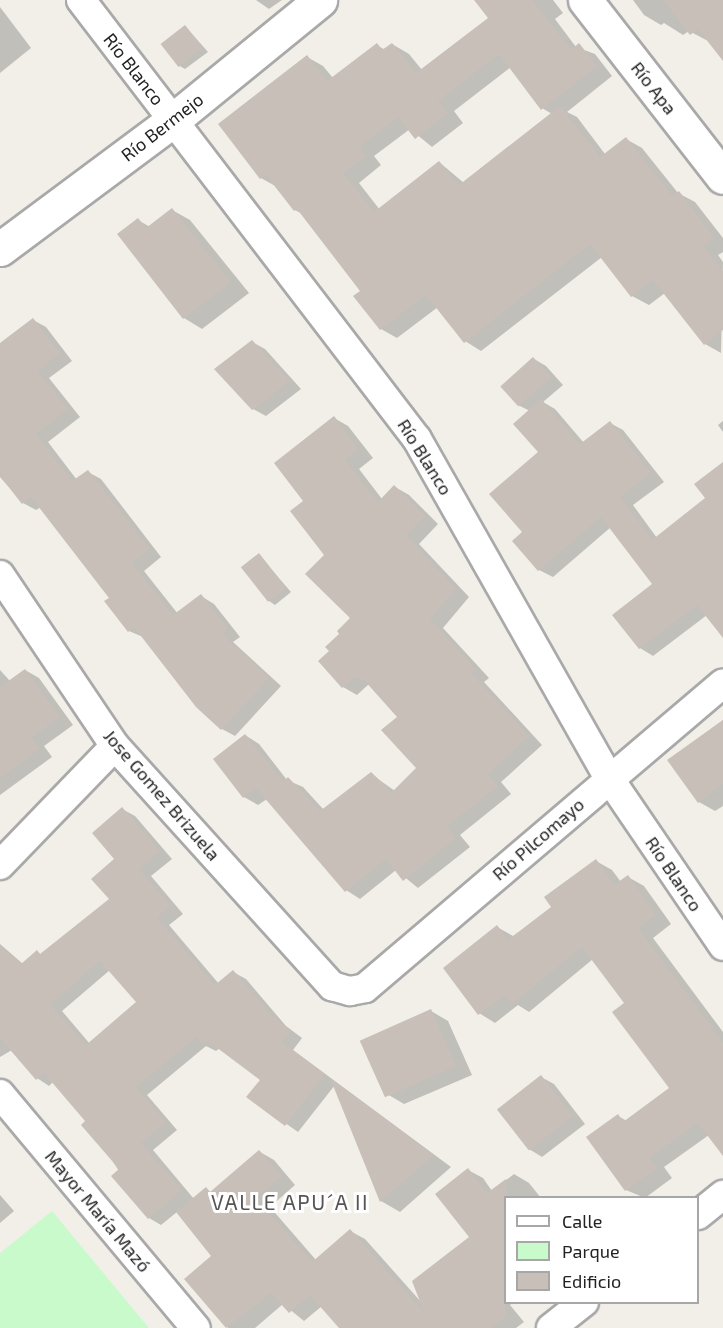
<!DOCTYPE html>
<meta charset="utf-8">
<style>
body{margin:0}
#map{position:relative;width:723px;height:1328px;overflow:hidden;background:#f2efe9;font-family:"Exo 2",sans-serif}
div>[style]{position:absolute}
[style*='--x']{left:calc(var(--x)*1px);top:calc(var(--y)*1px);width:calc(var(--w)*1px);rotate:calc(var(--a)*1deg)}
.park>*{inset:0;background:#c8facc}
.shadow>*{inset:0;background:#0003}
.building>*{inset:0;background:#c7bfb8;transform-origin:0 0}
.roads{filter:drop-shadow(2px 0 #a9a9a9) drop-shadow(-2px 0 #a9a9a9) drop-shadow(0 2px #a9a9a9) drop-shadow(0 -2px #a9a9a9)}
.minor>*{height:28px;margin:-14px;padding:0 14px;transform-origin:14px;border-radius:14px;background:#fff}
.tertiary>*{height:33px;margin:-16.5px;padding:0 16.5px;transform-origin:16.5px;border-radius:16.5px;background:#fff}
span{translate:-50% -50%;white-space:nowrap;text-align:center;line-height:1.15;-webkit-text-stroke:6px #fff;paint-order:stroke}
.street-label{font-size:18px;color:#222}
.quarter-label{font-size:21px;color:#555;letter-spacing:1.5px}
.legend{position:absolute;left:504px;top:1196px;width:195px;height:108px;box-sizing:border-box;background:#fff;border:2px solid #a7a7a7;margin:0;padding:8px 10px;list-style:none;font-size:18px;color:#222}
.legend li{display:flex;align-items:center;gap:12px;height:30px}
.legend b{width:30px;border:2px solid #a7a7a7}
</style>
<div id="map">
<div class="park">
<i style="clip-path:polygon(52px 1211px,149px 1328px,0 1328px,0 1253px)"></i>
</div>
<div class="shadow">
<i style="clip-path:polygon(256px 0,282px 0,269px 9px)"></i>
<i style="clip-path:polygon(evenodd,476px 0,553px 0,563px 13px,555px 19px,576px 47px,595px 54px,612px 76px,567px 112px,577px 117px,605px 154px,626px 139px,642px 148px,678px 193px,695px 202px,723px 238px,723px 252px,718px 255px,723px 262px,721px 353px,705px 344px,665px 293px,649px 305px,632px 296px,602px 257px,481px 351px,465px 341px,438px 307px,397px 338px,381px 329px,362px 291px,304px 215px,295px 210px,277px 187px,261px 178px,307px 57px,323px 66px,333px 78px,377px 45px,385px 50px,392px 44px,409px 54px,422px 70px,490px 18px,476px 0,511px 67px,542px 108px,552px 114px,464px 183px,439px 162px,380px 210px,359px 183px,381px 165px,374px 156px,410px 129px,432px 147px,463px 123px,454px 111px,511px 67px)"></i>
<i style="clip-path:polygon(633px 0,723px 0,723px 58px,710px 42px,689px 31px,683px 35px,664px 23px,661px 25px,644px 15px)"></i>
<i style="clip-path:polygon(0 7px,31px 48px,0 73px)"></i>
<i style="clip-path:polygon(185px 26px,208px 52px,185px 69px,178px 65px)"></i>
<i style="clip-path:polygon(172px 210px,190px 220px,249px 293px,202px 329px,184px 318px,138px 220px,150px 227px)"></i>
<i style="clip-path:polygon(33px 320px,46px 327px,72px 361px,49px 378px,80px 417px,48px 442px,77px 480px,88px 472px,101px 479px,161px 557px,144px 571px,178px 614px,201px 596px,214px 604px,240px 637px,233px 642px,281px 686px,235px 736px,222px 729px,143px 637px,129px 631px,111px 598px,41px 507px,36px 510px,23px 503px,0 477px,0 344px)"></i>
<i style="clip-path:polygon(252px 342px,265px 349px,301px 389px,266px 416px,253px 409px)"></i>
<i style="clip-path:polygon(534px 359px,546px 366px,563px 385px,543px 402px,555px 409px,584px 443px,610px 423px,623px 430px,664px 482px,633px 505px,657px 538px,707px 498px,723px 464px,723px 631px,707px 615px,653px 656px,640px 648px,614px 615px,654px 585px,611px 527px,553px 577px,539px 570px,524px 532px,540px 452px,530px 411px,518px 405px)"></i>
<i style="clip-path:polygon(334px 418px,348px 426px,373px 458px,359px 469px,382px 499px,395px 487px,409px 495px,438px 524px,419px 544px,469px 597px,443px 628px,489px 678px,484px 682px,542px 745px,501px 782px,511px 794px,460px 835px,470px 847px,418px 888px,396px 870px,360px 899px,346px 890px,267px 799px,258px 805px,244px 797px,215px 759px,245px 735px,259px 744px,287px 780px,303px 787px,324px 810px,371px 774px,395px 791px,418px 768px,400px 717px,369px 684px,357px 695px,343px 687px,331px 651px,353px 618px,305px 501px)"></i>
<i style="clip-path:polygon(723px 421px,723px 432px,718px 425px)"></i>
<i style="clip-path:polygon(259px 555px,291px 592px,275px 605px,269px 601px)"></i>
<i style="clip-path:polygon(0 670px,10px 681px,25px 670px,39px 678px,73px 725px,44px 746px,52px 757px,0 795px)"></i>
<i style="clip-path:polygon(723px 720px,723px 806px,715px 811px,699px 802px,669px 760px)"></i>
<i style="clip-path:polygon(evenodd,122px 809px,135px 816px,172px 859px,151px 876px,183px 914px,169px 925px,219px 984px,233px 972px,246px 979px,286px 1026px,302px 1038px,293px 1050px,451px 1167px,400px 1212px,381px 1201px,335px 1085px,298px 1132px,248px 1097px,262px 1079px,220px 1048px,216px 1051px,206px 1046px,147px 1095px,177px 1130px,153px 1150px,194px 1199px,206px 1189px,212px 1193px,260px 1152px,274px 1160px,295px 1185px,270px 1207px,316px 1260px,350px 1231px,365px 1239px,422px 1303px,471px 1237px,468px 1170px,483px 1178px,492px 1191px,514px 1174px,529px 1183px,541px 1198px,506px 1198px,506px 1302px,513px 1302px,510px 1305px,524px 1322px,516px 1328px,341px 1328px,322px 1306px,304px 1321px,283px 1304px,255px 1328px,228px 1328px,186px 1279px,213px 1256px,177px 1212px,161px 1225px,149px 1218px,87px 1121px,53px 1082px,49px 1086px,37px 1078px,12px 1050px,0 1057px,0 944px,23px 964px,37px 952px,42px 955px,111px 899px,122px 809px,110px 970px,138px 1003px,90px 1044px,62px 1011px,110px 970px)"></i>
<i style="clip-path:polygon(596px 861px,612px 870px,621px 882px,628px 877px,644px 886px,671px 924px,653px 938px,723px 1032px,723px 1153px,709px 1135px,664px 1167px,672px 1178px,645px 1198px,626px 1190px,588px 1138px,618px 1116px,627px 1121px,671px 1089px,626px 1003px,593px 959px,529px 1012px,518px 1005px,495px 1023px,479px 1013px,497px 927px,513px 936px,553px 908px)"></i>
<i style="clip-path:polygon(431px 1011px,448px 1021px,472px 1075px,404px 1104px,387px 1094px)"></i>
<i style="clip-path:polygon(541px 1077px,554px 1084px,585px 1124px,542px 1157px,529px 1149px)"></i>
<i style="clip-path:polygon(0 1195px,14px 1211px,0 1223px)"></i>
</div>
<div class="building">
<i style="clip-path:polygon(474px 0,532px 0,571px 50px,579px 43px,597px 66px,541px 110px,499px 54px,438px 101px,448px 113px,415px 139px,398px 117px,359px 147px,366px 156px,343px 173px,374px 212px,439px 161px,459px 185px,560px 106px,600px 157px,626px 137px,672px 196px,679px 191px,714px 237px,703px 246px,723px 271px,723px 330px,704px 345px,653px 280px,631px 297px,590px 244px,464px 343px,426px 295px,380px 330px,353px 296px,360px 291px,297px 209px,294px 211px,266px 175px,260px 179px,218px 124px,307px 55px,327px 81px,377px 43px,382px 50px,392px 43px,416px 73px,488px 18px)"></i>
<i style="clip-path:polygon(663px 0,723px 0,723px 61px,698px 29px,690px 35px)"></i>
<i style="left:185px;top:25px;width:29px;height:31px;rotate:52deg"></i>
<i style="clip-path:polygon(172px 208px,231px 282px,183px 319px,117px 234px,138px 218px,146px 228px)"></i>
<i style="clip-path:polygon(33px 318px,60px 353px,37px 371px,68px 409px,36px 434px,72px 481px,88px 470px,150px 549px,132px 563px,173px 615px,201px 594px,228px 629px,222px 634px,269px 678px,221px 730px,196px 707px,134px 627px,128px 632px,104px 601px,109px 598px,31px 497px,22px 504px,0 476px,0 343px)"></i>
<i style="clip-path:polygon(252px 340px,290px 381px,252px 410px,214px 369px)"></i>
<i style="left:533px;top:357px;width:27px;height:44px;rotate:48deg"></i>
<i style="clip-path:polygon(541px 399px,580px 444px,610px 421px,651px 473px,620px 497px,652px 540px,705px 498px,694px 484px,723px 462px,723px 638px,697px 605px,639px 649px,612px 615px,652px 584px,601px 517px,538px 571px,512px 541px,522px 532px,489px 494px,538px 452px,513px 424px)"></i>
<i style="clip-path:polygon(334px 416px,359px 449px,345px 460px,378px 502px,394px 485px,425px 516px,406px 535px,456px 589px,430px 619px,476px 669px,471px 673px,529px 736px,488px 774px,498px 786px,447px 826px,456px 838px,403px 881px,386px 859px,345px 892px,256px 788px,243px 798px,213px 759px,245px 734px,283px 782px,288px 777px,320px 811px,371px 772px,392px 792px,416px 768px,381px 730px,397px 717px,364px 680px,356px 676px,342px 688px,318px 661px,329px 651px,325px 647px,339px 634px,337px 631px,350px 618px,305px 574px,324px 555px,290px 511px,303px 501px,274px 463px)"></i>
<i style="left:259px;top:553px;width:44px;height:23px;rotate:52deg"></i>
<i style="clip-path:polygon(25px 669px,60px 717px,31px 738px,40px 749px,0 778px,0 687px)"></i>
<i style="clip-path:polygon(723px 720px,723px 784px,698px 803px,667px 760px)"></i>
<i style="clip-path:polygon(evenodd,122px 807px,160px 851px,139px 869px,171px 906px,157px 918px,215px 985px,233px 970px,273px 1017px,291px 1030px,282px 1042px,325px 1074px,285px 1126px,246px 1097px,260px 1080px,208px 1041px,203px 1045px,196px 1037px,136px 1087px,166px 1122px,141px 1143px,182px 1190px,148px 1219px,111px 1176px,119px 1169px,81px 1125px,85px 1121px,44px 1073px,36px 1080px,0 1038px,0 945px,21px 964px,37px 950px,40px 954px,109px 899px,91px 879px,114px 859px,92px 833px,122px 807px,100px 961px,136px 1002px,86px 1045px,50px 1004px,100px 961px)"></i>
<i style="clip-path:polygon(596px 859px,614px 885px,628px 875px,656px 915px,638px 928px,723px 1042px,723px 1156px,698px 1123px,649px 1158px,657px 1168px,625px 1191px,586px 1137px,618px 1114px,623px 1122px,669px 1088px,612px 1012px,624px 1003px,582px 947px,512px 1004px,505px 995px,478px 1015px,443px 968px,497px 925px,508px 940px,551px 907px,544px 897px)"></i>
<i style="left:431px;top:1009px;width:62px;height:78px;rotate:66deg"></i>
<i style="left:541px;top:1075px;width:52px;height:56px;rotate:52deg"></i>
<i style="clip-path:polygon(330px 1078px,434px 1155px,380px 1202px)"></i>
<i style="clip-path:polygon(259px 1150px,282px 1176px,256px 1198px,312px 1262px,350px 1229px,424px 1312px,412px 1281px,469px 1237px,435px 1194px,468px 1168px,487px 1193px,506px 1179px,506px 1317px,491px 1328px,339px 1328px,310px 1295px,289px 1313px,271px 1293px,226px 1328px,184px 1279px,211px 1256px,176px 1212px,206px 1187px,210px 1192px)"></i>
</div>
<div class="roads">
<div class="minor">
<i style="--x:81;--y:0;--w:553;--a:52.57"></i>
<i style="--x:417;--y:439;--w:390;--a:60.5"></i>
<i style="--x:609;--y:778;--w:203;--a:55.8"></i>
<i style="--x:0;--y:575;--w:206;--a:56.1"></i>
<i style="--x:115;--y:746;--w:324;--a:47.9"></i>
<i style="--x:332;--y:986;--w:19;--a:16"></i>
<i style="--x:350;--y:991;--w:15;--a:-11"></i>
<i style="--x:365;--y:988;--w:470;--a:-40.4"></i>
<i style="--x:0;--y:865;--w:165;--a:-46"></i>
<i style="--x:0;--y:1094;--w:305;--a:50.1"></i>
<i style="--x:698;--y:1215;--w:32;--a:-39"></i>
<i style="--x:551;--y:1328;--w:42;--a:-38.2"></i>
</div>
<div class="tertiary">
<i style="--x:585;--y:0;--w:224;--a:52.1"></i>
<i style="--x:0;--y:249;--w:216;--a:-36.7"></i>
<i style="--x:173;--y:120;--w:190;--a:-39.2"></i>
</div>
</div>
<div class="street-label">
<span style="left:134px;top:69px;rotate:52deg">Río Blanco</span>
<span style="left:654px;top:88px;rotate:52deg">Río Apa</span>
<span style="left:162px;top:127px;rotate:-38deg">Río Bermejo</span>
<span style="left:425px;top:457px;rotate:58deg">Río Blanco</span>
<span style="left:162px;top:795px;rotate:49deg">Jose Gomez Brizuela</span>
<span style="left:538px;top:839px;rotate:-41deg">Río Pilcomayo</span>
<span style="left:674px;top:874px;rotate:56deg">Río Blanco</span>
<span style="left:98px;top:1211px;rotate:50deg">Mayor María Mazó</span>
</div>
<div class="quarter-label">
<span style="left:290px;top:1202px">VALLE APU´A II</span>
</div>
<ul class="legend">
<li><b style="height:8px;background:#fff"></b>Calle</li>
<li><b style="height:16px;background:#c8facc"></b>Parque</li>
<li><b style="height:16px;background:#c7bfb8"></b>Edificio</li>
</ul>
</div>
